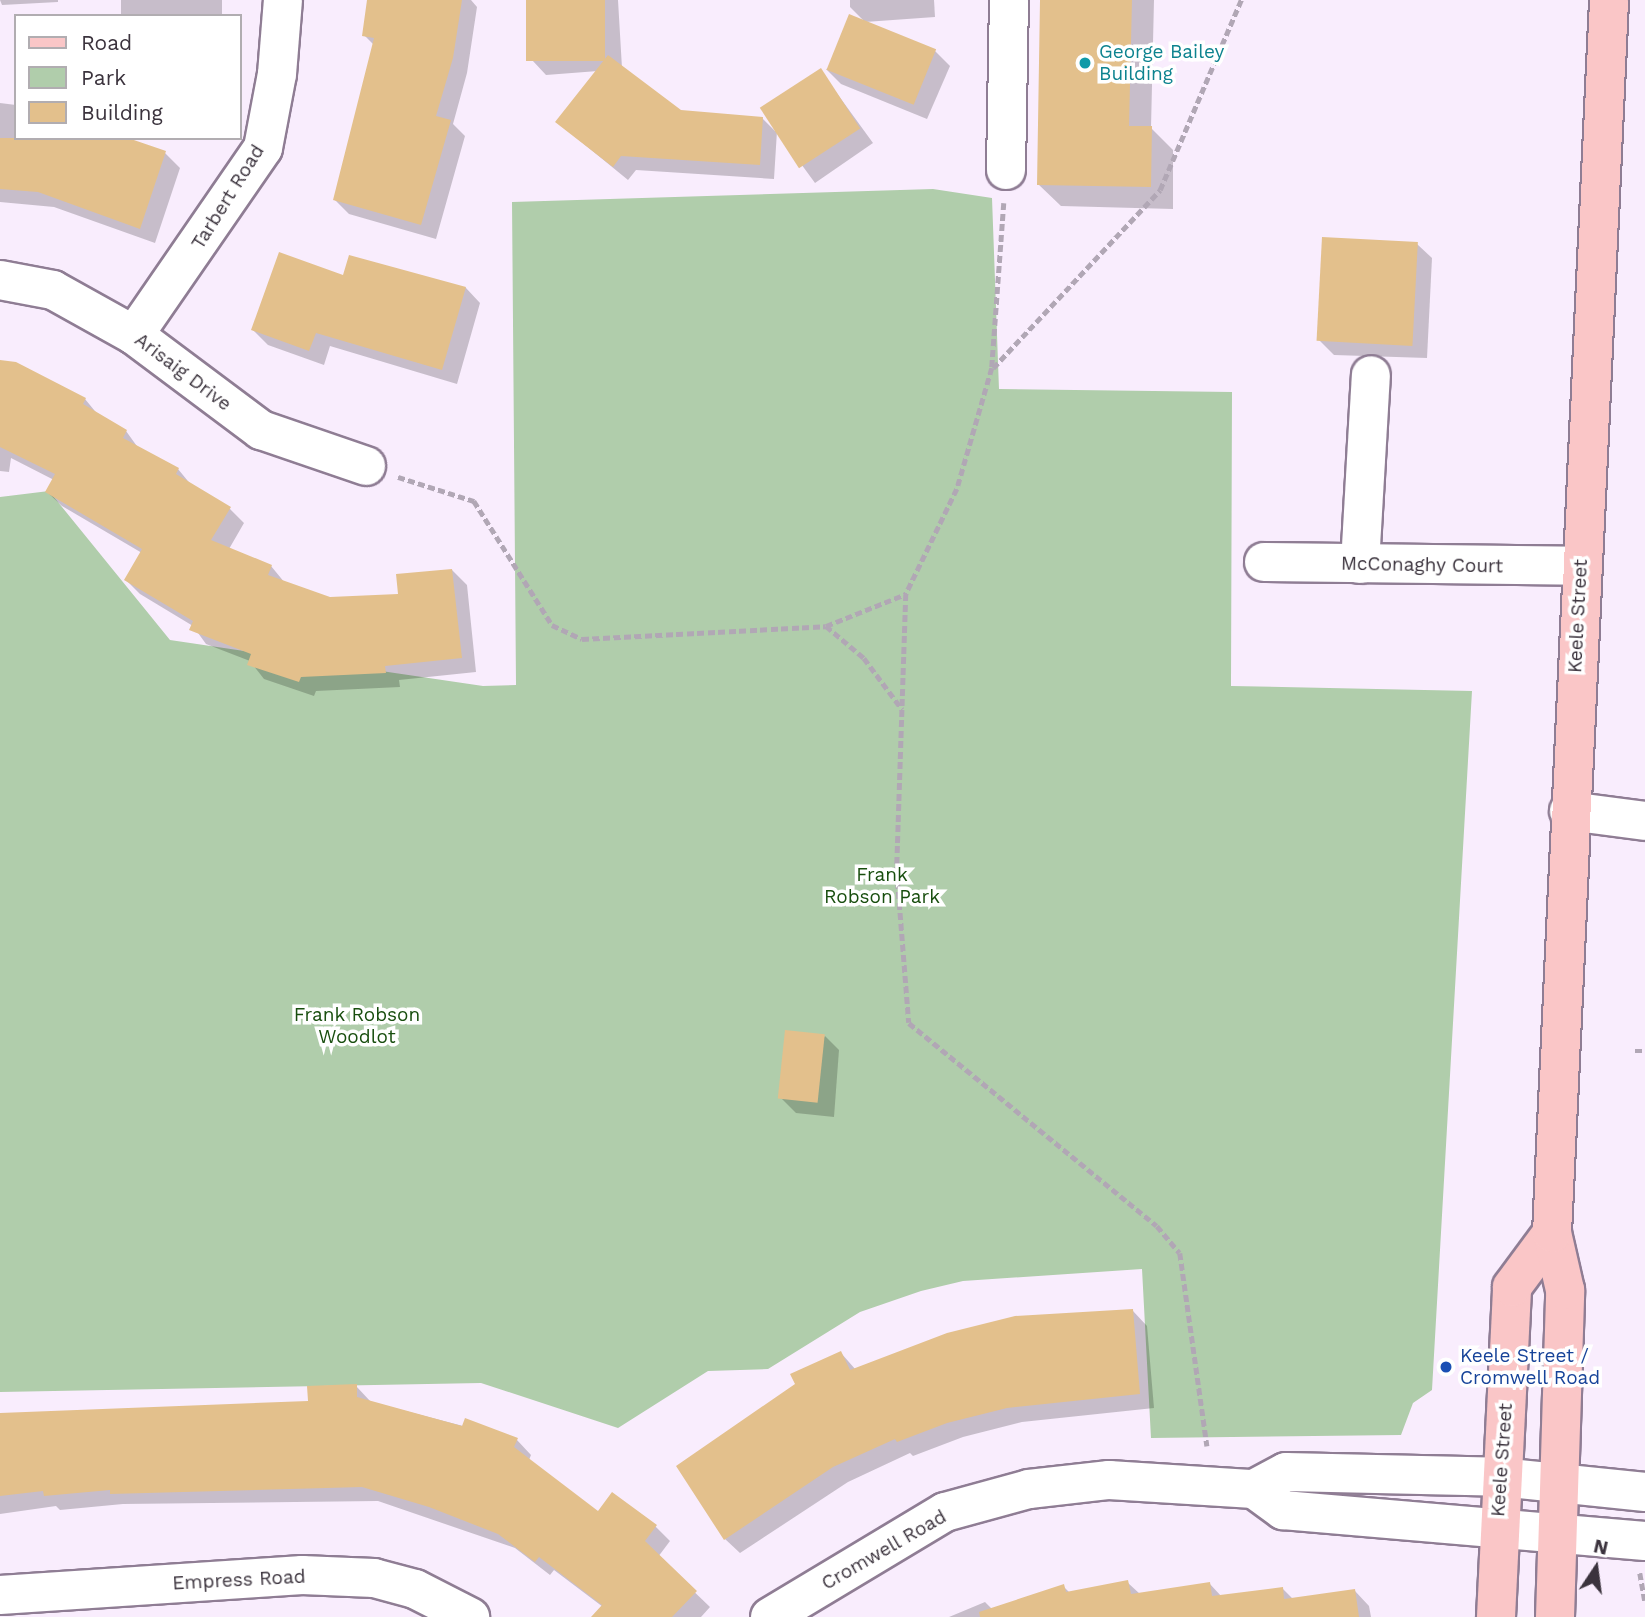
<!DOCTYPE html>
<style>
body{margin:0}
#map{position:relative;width:1645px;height:1617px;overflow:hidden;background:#f9edfd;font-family:"Work Sans",sans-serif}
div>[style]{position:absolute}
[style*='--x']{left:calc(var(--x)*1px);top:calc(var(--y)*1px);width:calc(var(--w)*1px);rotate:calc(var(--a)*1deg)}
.green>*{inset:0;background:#b0cdab}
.shadow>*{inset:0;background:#0003;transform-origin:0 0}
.building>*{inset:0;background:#e3c08c;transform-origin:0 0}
.path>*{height:4.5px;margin-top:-2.25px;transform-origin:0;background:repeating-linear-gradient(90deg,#b1a7b5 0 7px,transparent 0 10.5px)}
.roads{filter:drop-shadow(2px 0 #8f7d94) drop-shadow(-2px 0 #8f7d94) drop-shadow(0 2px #8f7d94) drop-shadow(0 -2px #8f7d94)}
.minor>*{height:38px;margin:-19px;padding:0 19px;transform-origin:19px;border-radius:19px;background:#fff}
.major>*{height:38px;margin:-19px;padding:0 19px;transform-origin:19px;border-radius:19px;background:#fac6c7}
.dots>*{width:19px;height:19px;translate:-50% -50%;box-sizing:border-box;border:4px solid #fff;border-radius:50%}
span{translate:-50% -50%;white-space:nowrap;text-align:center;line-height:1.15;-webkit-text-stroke:7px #fff;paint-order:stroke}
.culture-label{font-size:19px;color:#0d838f}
.left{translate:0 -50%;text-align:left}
.street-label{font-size:19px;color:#3b333d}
.park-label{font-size:19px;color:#184e0e}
.transit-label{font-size:19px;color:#164399}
.legend{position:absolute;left:14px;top:14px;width:228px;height:126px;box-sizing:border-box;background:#fff;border:2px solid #b1adb1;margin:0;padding:9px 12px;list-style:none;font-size:21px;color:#3b333d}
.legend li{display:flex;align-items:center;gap:14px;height:35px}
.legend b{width:35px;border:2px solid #b1adb1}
.north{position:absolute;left:1561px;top:1533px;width:70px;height:70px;-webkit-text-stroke:5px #fff;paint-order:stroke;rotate:13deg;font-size:19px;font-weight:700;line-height:28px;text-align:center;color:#3b333d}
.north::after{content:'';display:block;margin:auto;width:24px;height:32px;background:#3b333d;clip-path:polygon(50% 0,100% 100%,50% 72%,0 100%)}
</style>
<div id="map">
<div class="green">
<i style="clip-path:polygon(933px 189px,992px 198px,999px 389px,1232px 392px,1231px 686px,1472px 691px,1432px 1390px,1413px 1403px,1401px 1435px,1151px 1438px,1142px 1269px,963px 1281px,921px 1291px,860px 1312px,768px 1369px,708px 1371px,618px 1428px,481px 1383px,0 1392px,0 497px,49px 491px,170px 640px,483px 686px,516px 685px,512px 202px)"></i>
</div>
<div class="shadow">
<i style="clip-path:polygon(0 0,58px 0,58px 2px,2px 5px)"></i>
<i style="left:121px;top:0;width:101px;height:16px"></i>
<i style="clip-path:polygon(368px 0,471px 0,477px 7px,467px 73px,453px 124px,465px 136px,436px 239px,349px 214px,334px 199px,374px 45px,364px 35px)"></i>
<i style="clip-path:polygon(528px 0,618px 0,622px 68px,681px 112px,762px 118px,775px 131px,820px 70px,873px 143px,815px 183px,777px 131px,774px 179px,636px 170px,628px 180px,557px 122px,598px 71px,546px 75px,532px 60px)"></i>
<i style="clip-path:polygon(850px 0,934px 0,935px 17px,865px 22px,850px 7px)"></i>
<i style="clip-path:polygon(1042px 0,1154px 0,1151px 128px,1173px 150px,1173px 209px,1061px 206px,1038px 184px)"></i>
<i style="clip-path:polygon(935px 51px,950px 66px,927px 119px,841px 84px,826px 69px)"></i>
<i style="clip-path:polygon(0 103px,16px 105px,16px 138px,165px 153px,180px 168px,155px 243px,54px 207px,0 202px)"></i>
<i style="clip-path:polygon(1417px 244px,1432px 258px,1427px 358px,1334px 355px,1319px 340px)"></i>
<i style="clip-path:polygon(344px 277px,466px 288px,480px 303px,457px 384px,330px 346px,324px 365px,268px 345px,253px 330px)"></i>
<i style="clip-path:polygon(0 363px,16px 364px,85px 399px,99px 416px,126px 431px,139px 449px,178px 469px,192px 486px,230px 509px,244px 523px,229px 549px,271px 566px,285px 583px,330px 598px,400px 596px,452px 570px,467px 585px,476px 672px,399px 680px,400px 687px,316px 691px,314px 696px,264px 679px,250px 661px,206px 644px,193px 626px,140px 594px,126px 580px,142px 553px,62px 506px,47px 492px,54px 480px,11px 458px,9px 472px,0 471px)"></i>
<i style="clip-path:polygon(825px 1036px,839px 1050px,834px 1117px,796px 1113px,781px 1098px)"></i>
<i style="clip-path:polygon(1133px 1311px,1147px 1326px,1154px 1408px,1022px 1422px,963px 1437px,913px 1456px,910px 1453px,848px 1482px,740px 1553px,725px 1539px,841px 1353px,856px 1370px)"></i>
<i style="clip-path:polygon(356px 1386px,371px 1402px,517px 1440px,531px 1455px,529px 1460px,598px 1513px,655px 1526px,670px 1541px,658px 1557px,710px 1607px,701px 1617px,604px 1617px,603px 1607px,554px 1570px,550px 1575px,515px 1548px,378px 1501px,123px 1504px,60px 1510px,56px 1506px,0 1514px,0 1415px,310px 1402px)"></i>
<i style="clip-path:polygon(1127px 1582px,1140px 1594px,1209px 1583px,1222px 1597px,1282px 1588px,1293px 1599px,1355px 1591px,1369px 1606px,1371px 1617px,949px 1617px,985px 1602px,992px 1609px,1063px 1586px,1070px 1593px)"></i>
</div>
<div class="building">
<i style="clip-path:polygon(367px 0,462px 0,453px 58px,436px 116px,451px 120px,421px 225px,333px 200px,374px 38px,362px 36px)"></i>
<i style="left:526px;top:0;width:79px;height:61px"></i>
<i style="clip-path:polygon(1040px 0,1132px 0,1129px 126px,1152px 126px,1151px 187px,1037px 185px)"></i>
<i style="left:849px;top:14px;width:94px;height:60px;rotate:22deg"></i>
<i style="clip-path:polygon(608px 55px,681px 110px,763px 117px,760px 165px,621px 156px,613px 167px,555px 122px)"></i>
<i style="left:821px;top:68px;width:72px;height:73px;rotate:57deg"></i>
<i style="clip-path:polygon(0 138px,128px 138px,166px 151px,140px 229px,38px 192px,0 189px)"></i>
<i style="left:1322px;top:237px;width:96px;height:104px;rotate:3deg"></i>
<i style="clip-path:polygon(279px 252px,343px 275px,349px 255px,466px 287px,442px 370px,316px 333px,309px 351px,251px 330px)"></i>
<i style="clip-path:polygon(0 360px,16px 362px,86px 398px,83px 404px,127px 430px,123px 438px,179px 468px,176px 474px,231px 507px,211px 540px,272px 565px,268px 575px,330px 597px,398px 594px,396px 574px,452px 569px,462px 658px,385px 666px,386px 673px,301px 677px,299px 682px,247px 665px,251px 654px,189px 630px,193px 621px,124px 580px,142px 549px,45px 492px,55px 474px,0 447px)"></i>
<i style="left:785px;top:1030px;width:40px;height:69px;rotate:6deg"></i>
<i style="clip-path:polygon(1133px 1309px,1140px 1394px,1007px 1408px,947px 1423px,897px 1442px,895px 1439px,833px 1467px,724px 1540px,676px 1466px,795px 1384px,790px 1374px,841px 1351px,850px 1370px,947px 1333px,1015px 1316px)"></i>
<i style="clip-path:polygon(357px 1384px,357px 1397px,462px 1426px,465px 1418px,518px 1438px,514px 1447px,598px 1511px,612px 1492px,657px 1525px,645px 1541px,697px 1591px,672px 1617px,591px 1617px,602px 1605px,539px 1557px,535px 1562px,498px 1534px,429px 1507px,362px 1487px,110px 1494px,110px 1490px,44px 1496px,43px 1491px,0 1496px,0 1413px,308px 1401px,307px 1386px)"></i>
<i style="clip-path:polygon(1128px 1580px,1131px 1594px,1210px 1582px,1212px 1596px,1283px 1587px,1284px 1599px,1355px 1589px,1359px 1617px,980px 1617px,979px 1612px,1064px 1584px,1066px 1592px)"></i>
</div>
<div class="path">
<i style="--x:1004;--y:203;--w:165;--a:94.2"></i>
<i style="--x:992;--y:368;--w:126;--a:106.1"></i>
<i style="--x:957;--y:489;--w:117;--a:115.9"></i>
<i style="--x:906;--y:594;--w:277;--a:91.9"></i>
<i style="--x:897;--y:871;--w:152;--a:85.5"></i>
<i style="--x:909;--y:1023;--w:320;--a:39.3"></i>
<i style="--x:1157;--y:1226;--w:35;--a:50"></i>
<i style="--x:1180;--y:1253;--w:195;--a:82"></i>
<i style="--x:993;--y:368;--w:244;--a:-46.8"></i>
<i style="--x:1160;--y:190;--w:207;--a:-66.9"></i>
<i style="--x:398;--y:477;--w:80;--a:17.5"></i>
<i style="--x:474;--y:501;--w:146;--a:57.8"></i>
<i style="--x:552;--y:625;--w:33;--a:25"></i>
<i style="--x:582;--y:639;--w:244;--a:-3"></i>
<i style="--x:826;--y:626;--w:50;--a:40.1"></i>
<i style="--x:864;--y:658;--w:64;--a:53.3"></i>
<i style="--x:826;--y:626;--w:86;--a:-21.8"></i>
<i style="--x:1635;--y:1051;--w:10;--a:0"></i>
<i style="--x:1640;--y:1573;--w:28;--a:80"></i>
</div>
<div class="roads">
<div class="minor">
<i style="--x:1006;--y:170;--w:170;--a:-89"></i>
<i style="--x:0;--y:280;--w:54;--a:10.7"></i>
<i style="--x:53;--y:290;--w:93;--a:29.1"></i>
<i style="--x:134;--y:335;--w:159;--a:36.8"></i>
<i style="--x:261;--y:430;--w:111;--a:18.9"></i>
<i style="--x:134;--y:335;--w:227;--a:-55.4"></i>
<i style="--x:263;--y:148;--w:75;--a:-79.3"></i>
<i style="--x:277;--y:74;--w:74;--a:-85.4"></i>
<i style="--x:1264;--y:562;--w:317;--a:0.7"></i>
<i style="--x:1360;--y:564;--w:189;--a:-86.7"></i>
<i style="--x:1569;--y:811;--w:77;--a:7.5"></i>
<i style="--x:1254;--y:1489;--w:36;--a:36"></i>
<i style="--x:1283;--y:1510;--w:363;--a:4.9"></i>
<i style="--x:0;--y:1595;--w:303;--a:-3.8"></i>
<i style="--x:302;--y:1575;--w:72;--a:2.4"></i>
<i style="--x:374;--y:1578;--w:42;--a:15"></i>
<i style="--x:415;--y:1589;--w:62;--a:27"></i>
<i style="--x:770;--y:1617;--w:204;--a:-31"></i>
<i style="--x:945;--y:1512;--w:87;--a:-15.3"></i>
<i style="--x:1029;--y:1489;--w:81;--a:-6.4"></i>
<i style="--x:1109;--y:1480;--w:145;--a:3.6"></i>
<i style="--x:1254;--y:1489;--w:36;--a:-28"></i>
<i style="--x:1286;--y:1472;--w:214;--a:1.3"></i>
<i style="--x:1500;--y:1477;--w:146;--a:5.9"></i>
</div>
<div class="major">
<i style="--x:1496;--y:1617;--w:330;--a:-87.2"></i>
<i style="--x:1512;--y:1287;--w:67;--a:-53.5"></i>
<i style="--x:1555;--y:1617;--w:327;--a:-88.2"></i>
<i style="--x:1565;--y:1290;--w:58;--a:-102.8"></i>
<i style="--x:1552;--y:1233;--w:1234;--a:-87.35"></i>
</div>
</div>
<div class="dots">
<i style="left:1085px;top:63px;background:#0f9aa8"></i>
<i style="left:1446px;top:1367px;background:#1a4fb4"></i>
</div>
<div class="culture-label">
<span class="left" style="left:1099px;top:63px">George Bailey<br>Building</span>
</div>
<div class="street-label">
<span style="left:228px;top:197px;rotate:-58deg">Tarbert Road</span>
<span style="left:183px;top:372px;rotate:37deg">Arisaig Drive</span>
<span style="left:1422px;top:565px;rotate:1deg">McConaghy Court</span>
<span style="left:1578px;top:616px;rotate:-87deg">Keele Street</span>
<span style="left:1502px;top:1460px;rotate:-86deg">Keele Street</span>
<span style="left:884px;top:1550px;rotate:-30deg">Cromwell Road</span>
<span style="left:239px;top:1580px;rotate:-3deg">Empress Road</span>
</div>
<div class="park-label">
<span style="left:882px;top:886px">Frank<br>Robson Park</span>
<span style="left:357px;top:1026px">Frank Robson<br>Woodlot</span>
</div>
<div class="transit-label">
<span class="left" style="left:1460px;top:1367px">Keele Street /<br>Cromwell Road</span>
</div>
<ul class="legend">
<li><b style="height:9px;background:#fac6c7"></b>Road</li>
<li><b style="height:19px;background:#b0cdab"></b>Park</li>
<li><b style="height:19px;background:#e3c08c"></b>Building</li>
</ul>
<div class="north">N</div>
</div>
